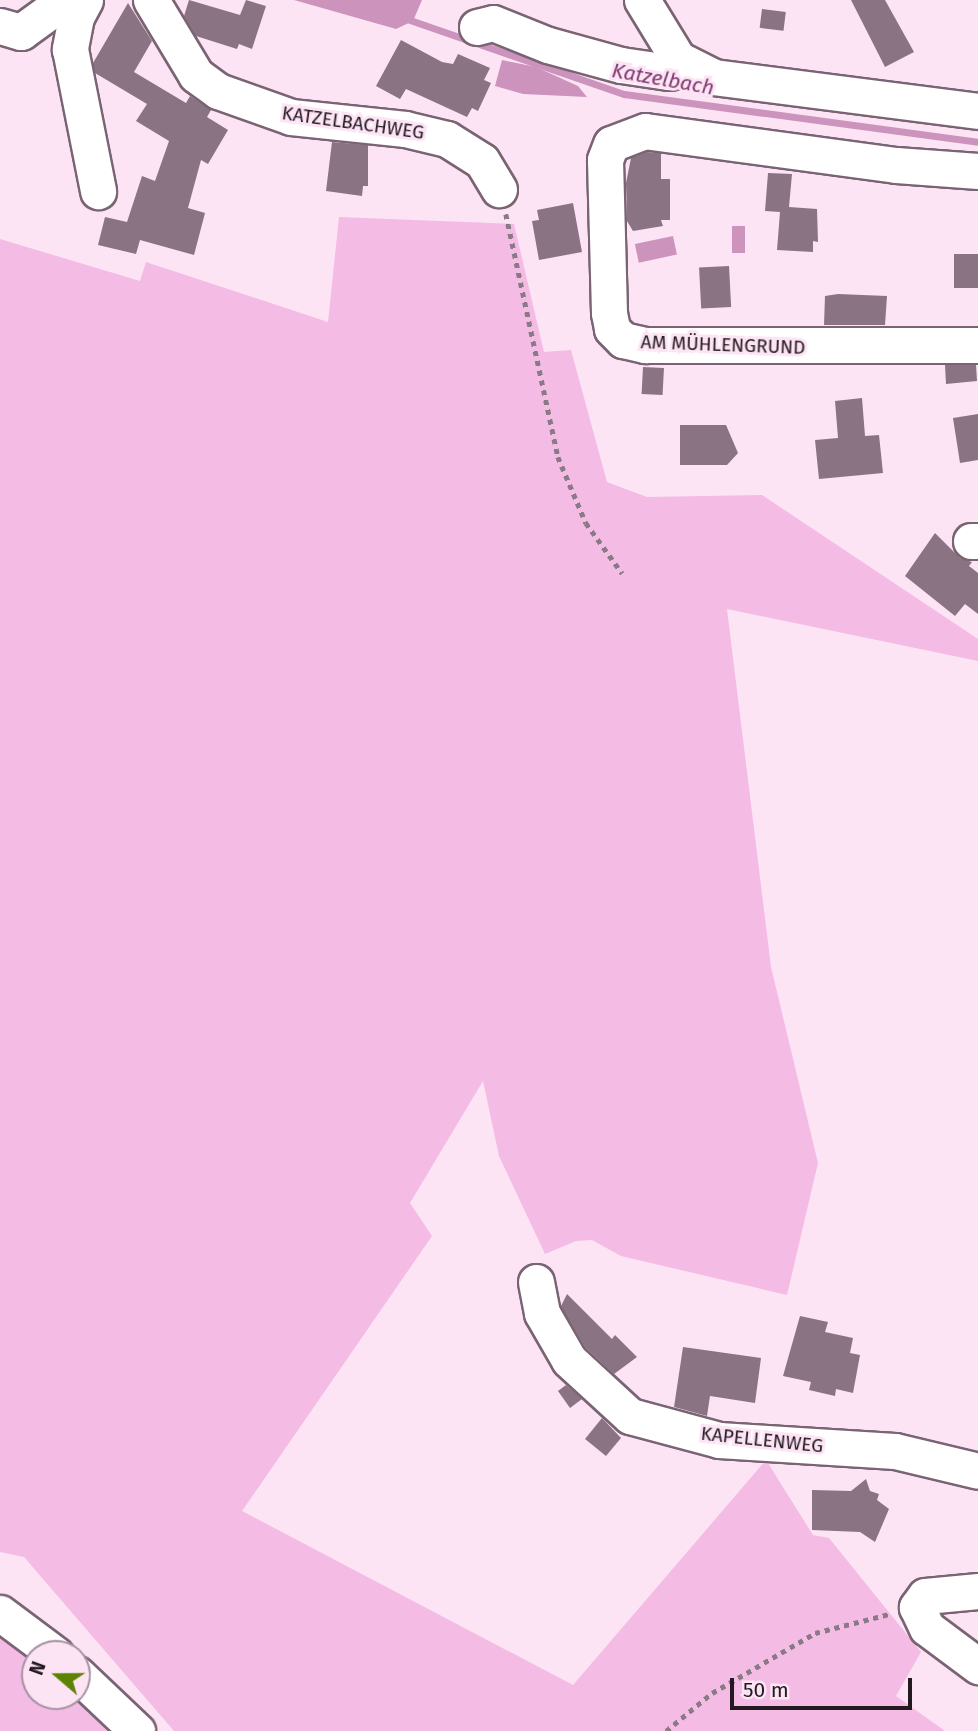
<!DOCTYPE html>
<meta charset="utf-8">
<style>
body{margin:0}
#map{position:relative;width:978px;height:1731px;overflow:hidden;background:#fde4f5;font-family:"Fira Sans",sans-serif}
div>[style]{position:absolute}
[style*='--x']{left:calc(var(--x)*1px);top:calc(var(--y)*1px);width:calc(var(--w)*1px);rotate:calc(var(--a)*1deg)}
.green>*{inset:0;background:#f4bbe4}
.water>*{inset:0;background:#cc94bc;transform-origin:0 0}
.stream>*{height:7px;margin:-3.5px;padding:0 3.5px;transform-origin:3.5px;border-radius:3.5px;background:#cc94bc}
.building>*{inset:0;background:#8a7383;transform-origin:0 0}
.path>*{height:4.5px;margin-top:-2.25px;transform-origin:0;background:repeating-linear-gradient(90deg,#8a7a86 0 5px,transparent 0 10px)}
.roads{filter:drop-shadow(2px 0 #7a6474) drop-shadow(-2px 0 #7a6474) drop-shadow(0 2px #7a6474) drop-shadow(0 -2px #7a6474)}
.minor>*{height:35px;margin:-17.5px;padding:0 17.5px;transform-origin:17.5px;border-radius:17.5px;background:#fff}
span{translate:-50% -50%;white-space:nowrap;text-align:center;line-height:1.15;-webkit-text-stroke:6px #fde4f5;paint-order:stroke}
.street-label{font-size:19px;color:#221a20}
.water-label{font-size:21px;color:#7f3a6f;font-style:italic}
.north{position:absolute;left:21px;top:1640px;width:70px;height:70px;box-sizing:border-box;background:#fde4f5;border:2px solid #a593a0;border-radius:50%;rotate:290deg;font-size:19px;font-weight:700;line-height:28px;text-align:center;color:#221a20}
.north::after{content:'';display:block;margin:auto;width:24px;height:32px;background:#5e8302;clip-path:polygon(50% 0,100% 100%,50% 72%,0 100%)}
.scale{position:absolute;left:730px;top:1678px;width:182px;height:32px;box-sizing:border-box;border:4px solid #221a20;border-top:0;padding-left:9px;font-size:21px;line-height:24px;white-space:nowrap;color:#221a20;-webkit-text-stroke:5px #fde4f5;paint-order:stroke}
</style>
<div id="map">
<div class="green">
<i style="clip-path:polygon(339px 217px,514px 224px,544px 352px,571px 350px,607px 482px,647px 497px,762px 495px,978px 639px,978px 661px,727px 609px,771px 967px,818px 1163px,787px 1295px,621px 1256px,592px 1240px,576px 1241px,545px 1254px,499px 1156px,483px 1081px,410px 1203px,432px 1236px,242px 1511px,573px 1685px,766px 1460px,813px 1535px,829px 1538px,921px 1652px,896px 1696px,945px 1731px,174px 1731px,24px 1557px,0 1552px,0 239px,140px 281px,146px 262px,328px 322px)"></i>
<i style="clip-path:polygon(0 1634px,35px 1657px,35px 1696px,75px 1696px,107px 1731px,0 1731px)"></i>
</div>
<div class="water">
<i style="clip-path:polygon(294px 0,422px 0,413px 21px,396px 29px)"></i>
<i style="clip-path:polygon(502px 60px,536px 67px,578px 86px,587px 97px,523px 94px,495px 86px)"></i>
<i style="left:732px;top:226px;width:13px;height:27px"></i>
<i style="left:673px;top:236px;width:19px;height:39px;rotate:78deg"></i>
</div>
<div class="stream">
<i style="--x:407;--y:19;--w:230;--a:19.1"></i>
<i style="--x:624;--y:94;--w:357;--a:7.7"></i>
</div>
<div class="building">
<i style="clip-path:polygon(189px 0,240px 15px,246px 0,266px 6px,252px 49px,239px 44px,237px 49px,196px 36px,184px 16px)"></i>
<i style="clip-path:polygon(851px 0,885px 0,914px 52px,885px 67px)"></i>
<i style="clip-path:polygon(128px 3px,152px 41px,134px 72px,186px 103px,190px 96px,211px 110px,207px 117px,228px 130px,208px 164px,201px 160px,188px 208px,205px 213px,194px 255px,140px 240px,136px 254px,98px 245px,105px 217px,127px 222px,142px 176px,155px 181px,169px 141px,136px 121px,147px 104px,95px 73px,93px 63px)"></i>
<i style="left:762px;top:9px;width:24px;height:19px;rotate:7deg"></i>
<i style="clip-path:polygon(401px 40px,442px 62px,453px 64px,458px 54px,490px 68px,484px 80px,491px 83px,478px 111px,472px 108px,467px 117px,406px 89px,400px 99px,376px 86px)"></i>
<i style="clip-path:polygon(332px 142px,368px 145px,368px 186px,363px 186px,362px 196px,326px 191px)"></i>
<i style="clip-path:polygon(647px 152px,661px 153px,661px 179px,670px 179px,670px 220px,661px 220px,663px 226px,633px 231px,627px 221px,626px 183px,631px 158px)"></i>
<i style="clip-path:polygon(768px 173px,792px 174px,789px 207px,817px 209px,818px 242px,813px 241px,813px 252px,777px 250px,780px 212px,765px 211px)"></i>
<i style="clip-path:polygon(573px 203px,582px 252px,539px 260px,532px 221px,539px 220px,537px 210px)"></i>
<i style="left:954px;top:254px;width:24px;height:34px"></i>
<i style="left:729px;top:266px;width:41px;height:30px;rotate:87deg"></i>
<i style="clip-path:polygon(838px 294px,887px 296px,885px 325px,824px 325px,825px 296px)"></i>
<i style="clip-path:polygon(945px 365px,976px 365px,977px 381px,946px 384px)"></i>
<i style="left:643px;top:367px;width:21px;height:27px;rotate:3deg"></i>
<i style="clip-path:polygon(862px 398px,865px 436px,879px 435px,883px 473px,819px 479px,815px 440px,838px 438px,835px 401px)"></i>
<i style="clip-path:polygon(978px 414px,978px 460px,960px 463px,953px 418px)"></i>
<i style="clip-path:polygon(680px 425px,726px 425px,738px 453px,727px 465px,680px 465px)"></i>
<i style="clip-path:polygon(935px 533px,960px 558px,972px 562px,969px 566px,978px 573px,978px 614px,965px 604px,955px 616px,905px 576px)"></i>
<i style="clip-path:polygon(567px 1294px,612px 1339px,615px 1335px,637px 1357px,614px 1374px,585px 1347px,561px 1306px)"></i>
<i style="clip-path:polygon(800px 1316px,828px 1322px,825px 1332px,853px 1338px,850px 1353px,860px 1355px,853px 1393px,836px 1389px,835px 1396px,809px 1390px,811px 1382px,783px 1376px)"></i>
<i style="clip-path:polygon(683px 1347px,761px 1358px,755px 1403px,710px 1396px,707px 1416px,674px 1407px)"></i>
<i style="clip-path:polygon(566px 1385px,582px 1399px,570px 1408px,558px 1391px)"></i>
<i style="clip-path:polygon(602px 1418px,621px 1438px,606px 1456px,585px 1439px)"></i>
<i style="clip-path:polygon(866px 1479px,870px 1491px,879px 1494px,877px 1500px,889px 1509px,875px 1542px,860px 1532px,812px 1530px,812px 1490px,851px 1491px)"></i>
</div>
<div class="path">
<i style="--x:506;--y:214;--w:249;--a:77.9"></i>
<i style="--x:558;--y:457;--w:72;--a:67"></i>
<i style="--x:586;--y:523;--w:62;--a:54.2"></i>
<i style="--x:666;--y:1731;--w:60;--a:-39.6"></i>
<i style="--x:712;--y:1693;--w:119;--a:-30.2"></i>
<i style="--x:815;--y:1633;--w:76;--a:-14.4"></i>
</div>
<div class="roads">
<div class="minor">
<i style="--x:85;--y:0;--w:19;--a:118"></i>
<i style="--x:76;--y:17;--w:33;--a:101"></i>
<i style="--x:70;--y:49;--w:145;--a:78.8"></i>
<i style="--x:151;--y:0;--w:87;--a:59"></i>
<i style="--x:196;--y:75;--w:27;--a:36"></i>
<i style="--x:218;--y:91;--w:77;--a:19.6"></i>
<i style="--x:291;--y:117;--w:115;--a:6"></i>
<i style="--x:405;--y:129;--w:43;--a:13.4"></i>
<i style="--x:447;--y:139;--w:41;--a:32.2"></i>
<i style="--x:482;--y:161;--w:33;--a:59"></i>
<i style="--x:642;--y:0;--w:69;--a:58.6"></i>
<i style="--x:678;--y:59;--w:40;--a:26.6"></i>
<i style="--x:714;--y:77;--w:266;--a:7.3"></i>
<i style="--x:0;--y:26;--w:22;--a:16"></i>
<i style="--x:21;--y:32;--w:54;--a:-36"></i>
<i style="--x:477;--y:27;--w:16;--a:-14"></i>
<i style="--x:493;--y:23;--w:59;--a:21.8"></i>
<i style="--x:548;--y:45;--w:76;--a:15.3"></i>
<i style="--x:621;--y:65;--w:49;--a:8.3"></i>
<i style="--x:669;--y:72;--w:23;--a:-13"></i>
<i style="--x:978;--y:171;--w:82;--a:-175.8"></i>
<i style="--x:896;--y:165;--w:253;--a:-172.3"></i>
<i style="--x:645;--y:131;--w:36;--a:159"></i>
<i style="--x:611;--y:144;--w:17;--a:111"></i>
<i style="--x:605;--y:160;--w:153;--a:88.5"></i>
<i style="--x:609;--y:313;--w:16;--a:79"></i>
<i style="--x:612;--y:329;--w:16;--a:45"></i>
<i style="--x:623;--y:340;--w:23;--a:13"></i>
<i style="--x:645;--y:345;--w:333;--a:0"></i>
<i style="--x:971;--y:541;--w:7;--a:0"></i>
<i style="--x:536;--y:1282;--w:32;--a:79"></i>
<i style="--x:542;--y:1313;--w:54;--a:60.1"></i>
<i style="--x:569;--y:1360;--w:83;--a:42.6"></i>
<i style="--x:630;--y:1416;--w:92;--a:15.1"></i>
<i style="--x:719;--y:1440;--w:176;--a:3.6"></i>
<i style="--x:895;--y:1451;--w:85;--a:13.5"></i>
<i style="--x:978;--y:1591;--w:53;--a:174.6"></i>
<i style="--x:925;--y:1596;--w:14;--a:126"></i>
<i style="--x:917;--y:1607;--w:23;--a:65"></i>
<i style="--x:927;--y:1628;--w:64;--a:36.7"></i>
<i style="--x:0;--y:1613;--w:69;--a:36.7"></i>
<i style="--x:77;--y:1674;--w:83;--a:43.5"></i>
</div>
</div>
<div class="street-label">
<span style="left:353px;top:123px;rotate:8deg">KATZELBACHWEG</span>
<span style="left:723px;top:345px;rotate:2deg">AM MÜHLENGRUND</span>
<span style="left:762px;top:1440px;rotate:6deg">KAPELLENWEG</span>
</div>
<div class="water-label">
<span style="left:663px;top:79px;rotate:10deg">Katzelbach</span>
</div>
<div class="north">N</div>
<div class="scale">50 m</div>
</div>
